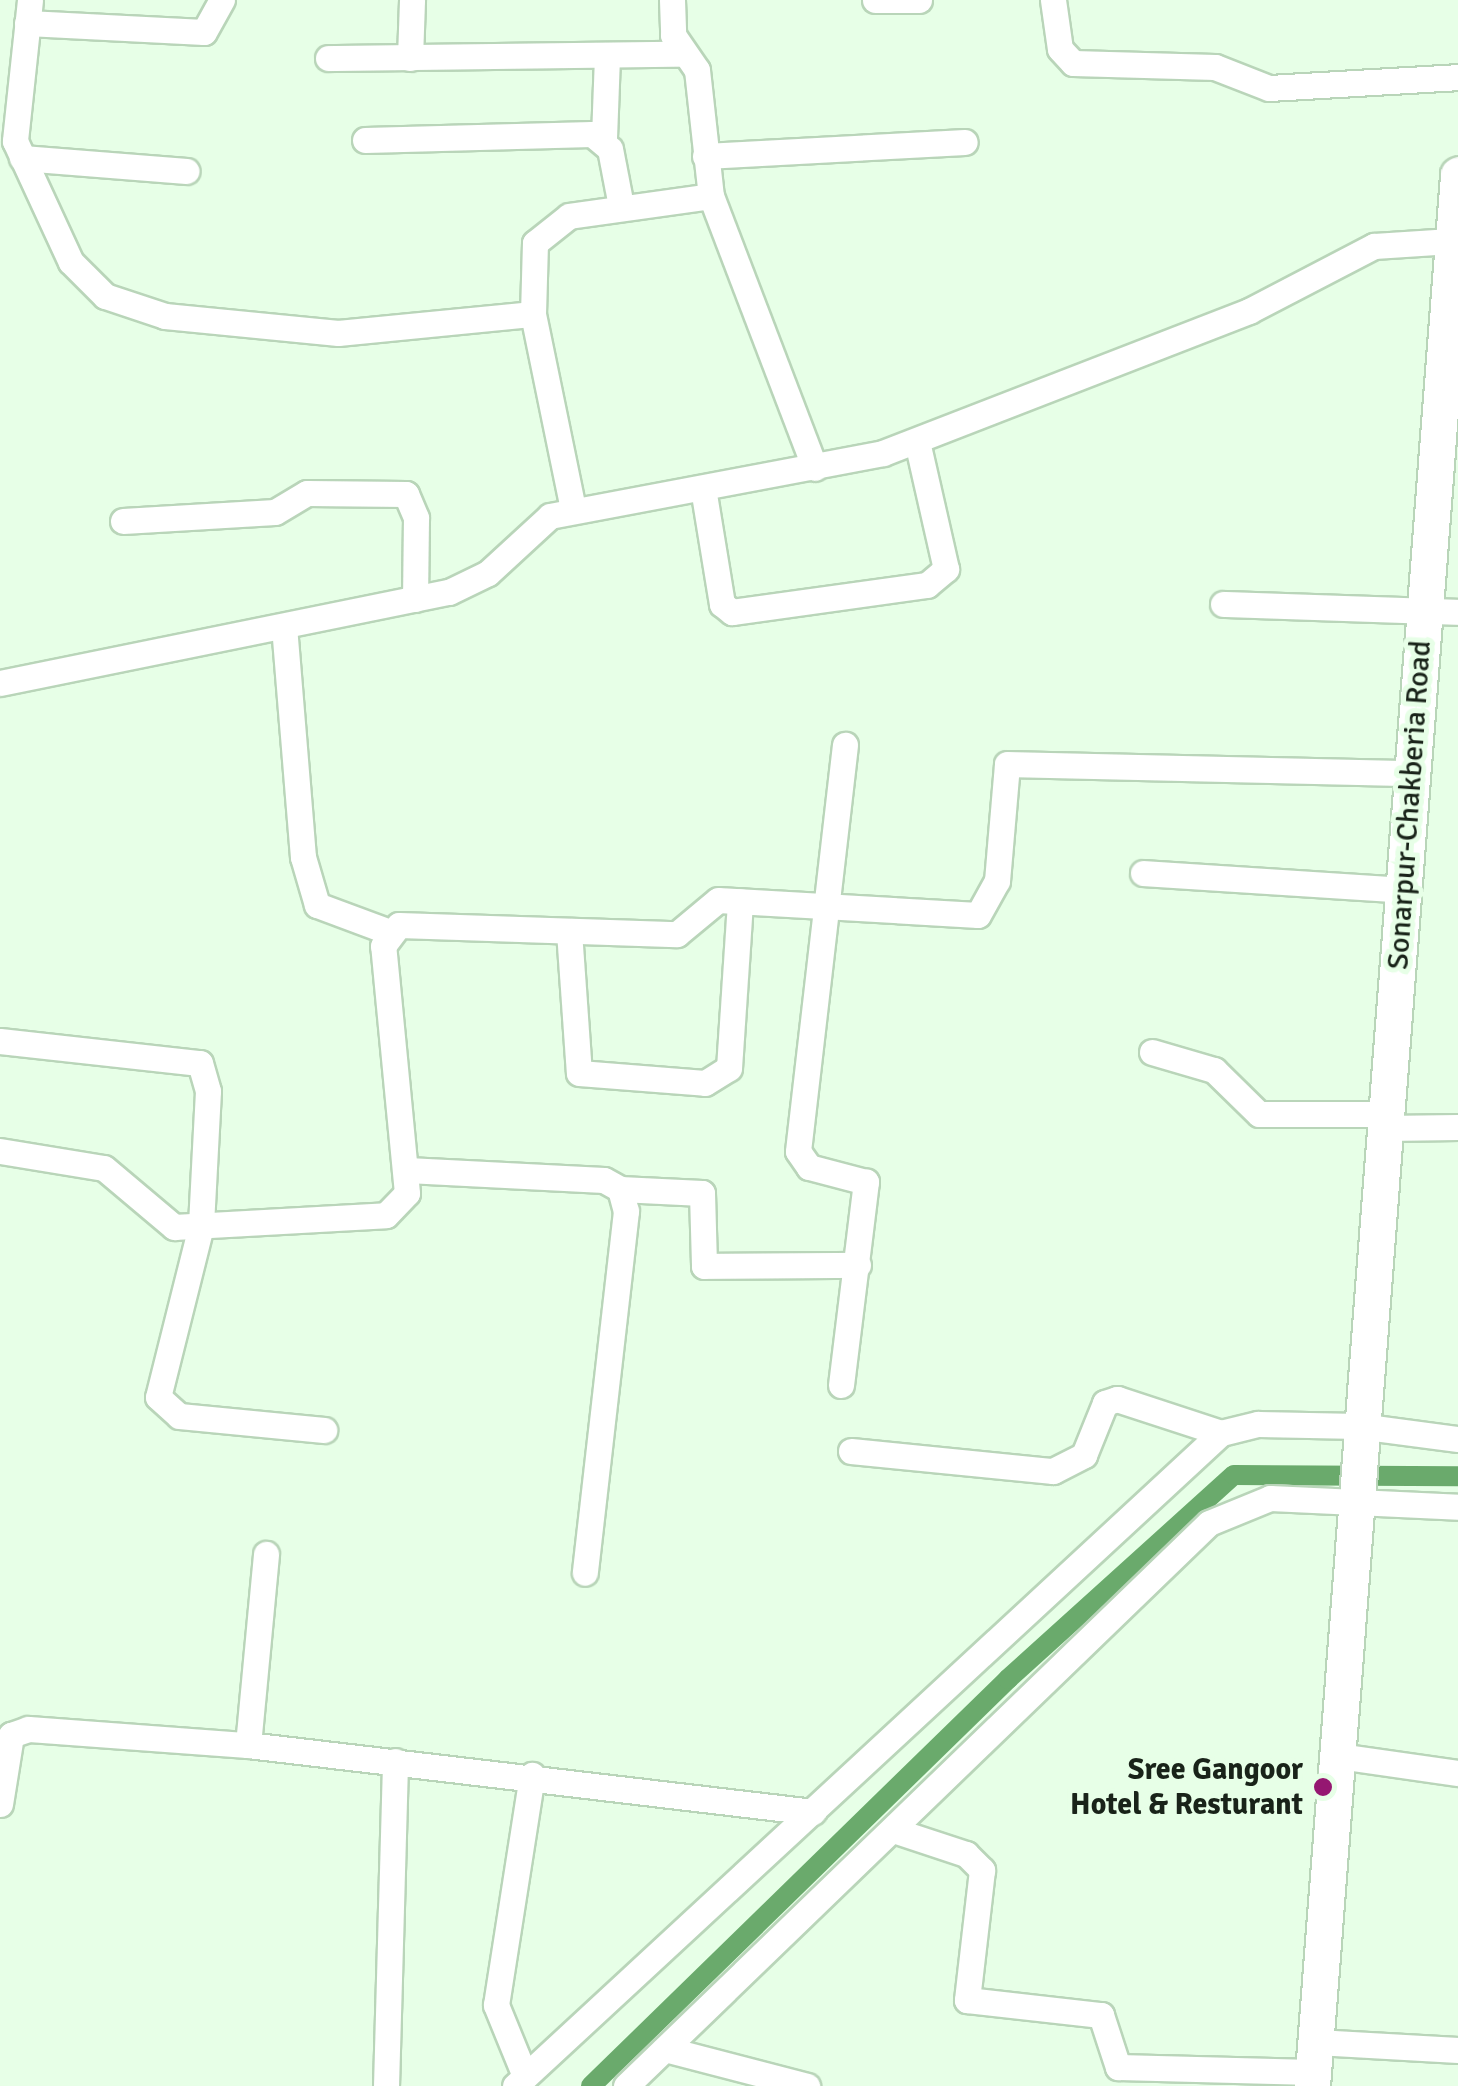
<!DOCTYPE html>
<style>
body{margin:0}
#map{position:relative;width:1458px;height:2086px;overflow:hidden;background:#e7ffe7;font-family:Signika,sans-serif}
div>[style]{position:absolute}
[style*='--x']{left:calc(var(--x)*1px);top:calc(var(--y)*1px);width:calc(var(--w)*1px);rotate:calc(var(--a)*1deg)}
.canal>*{height:20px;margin:-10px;padding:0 10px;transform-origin:10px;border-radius:10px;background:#6aaa6c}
.roads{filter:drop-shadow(2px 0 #b9d5b9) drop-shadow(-2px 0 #b9d5b9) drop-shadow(0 2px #b9d5b9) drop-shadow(0 -2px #b9d5b9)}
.minor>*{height:25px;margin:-12.5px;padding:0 12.5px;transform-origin:12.5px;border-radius:12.5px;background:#fff}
.secondary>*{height:35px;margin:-17.5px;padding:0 17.5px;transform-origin:17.5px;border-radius:17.5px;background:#fff}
.dots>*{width:28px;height:28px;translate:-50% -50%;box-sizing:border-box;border:5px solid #e7ffe7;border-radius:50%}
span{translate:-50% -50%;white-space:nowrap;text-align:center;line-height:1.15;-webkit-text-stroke:10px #e7ffe7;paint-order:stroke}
.street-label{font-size:30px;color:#192319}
.poi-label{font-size:30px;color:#192319;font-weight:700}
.right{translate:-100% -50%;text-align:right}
</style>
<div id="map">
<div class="canal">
<i style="--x:591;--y:2086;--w:583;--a:-44.3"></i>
<i style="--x:1008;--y:1679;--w:304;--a:-42.1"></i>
<i style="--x:1234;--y:1475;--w:224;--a:0.3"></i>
</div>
<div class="roads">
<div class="minor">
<i style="--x:30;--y:0;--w:142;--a:96.1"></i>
<i style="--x:15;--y:141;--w:133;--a:65.2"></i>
<i style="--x:71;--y:262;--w:48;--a:45"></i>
<i style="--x:105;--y:296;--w:63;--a:18.4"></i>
<i style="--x:165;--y:316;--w:174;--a:5.6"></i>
<i style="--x:338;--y:333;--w:196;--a:-5.6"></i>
<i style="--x:672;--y:0;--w:35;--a:88"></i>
<i style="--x:673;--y:35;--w:42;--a:55.6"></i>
<i style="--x:697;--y:70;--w:127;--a:83.7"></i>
<i style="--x:711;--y:196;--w:291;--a:69.1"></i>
<i style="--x:875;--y:0;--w:44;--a:0"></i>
<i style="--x:1053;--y:0;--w:49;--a:81.9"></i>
<i style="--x:1060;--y:49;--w:19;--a:47"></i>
<i style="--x:1073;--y:63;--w:142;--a:1.6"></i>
<i style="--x:1215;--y:67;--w:58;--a:21.3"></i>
<i style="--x:1269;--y:88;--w:189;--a:-3.3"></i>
<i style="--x:27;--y:23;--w:177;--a:2.9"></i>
<i style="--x:204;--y:32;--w:37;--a:-61"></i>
<i style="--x:328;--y:58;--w:352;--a:-0.7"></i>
<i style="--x:410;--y:58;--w:58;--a:-88"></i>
<i style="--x:604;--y:138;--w:81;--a:-87.9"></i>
<i style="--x:365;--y:140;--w:227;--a:-1.5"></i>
<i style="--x:592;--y:134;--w:23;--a:40"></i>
<i style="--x:610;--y:149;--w:58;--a:79.1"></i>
<i style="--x:705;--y:156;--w:260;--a:-3.1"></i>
<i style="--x:22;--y:158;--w:165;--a:4.5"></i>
<i style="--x:703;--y:488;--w:118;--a:80.7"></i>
<i style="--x:722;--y:604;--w:13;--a:39"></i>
<i style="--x:732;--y:612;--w:197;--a:-7.9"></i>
<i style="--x:927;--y:585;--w:25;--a:-40"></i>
<i style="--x:946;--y:569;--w:131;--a:-102.8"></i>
<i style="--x:573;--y:509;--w:199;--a:-101.6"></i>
<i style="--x:533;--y:314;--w:71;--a:-88.4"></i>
<i style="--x:535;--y:243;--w:43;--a:-38.5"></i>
<i style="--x:569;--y:216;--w:143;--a:-8"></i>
<i style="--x:123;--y:521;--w:152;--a:-3.4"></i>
<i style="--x:275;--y:512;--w:37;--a:-31"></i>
<i style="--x:307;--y:493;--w:99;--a:0.6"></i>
<i style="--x:406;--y:494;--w:26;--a:67"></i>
<i style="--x:416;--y:518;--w:81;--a:90.7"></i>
<i style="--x:1223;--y:604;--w:235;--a:1.9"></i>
<i style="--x:284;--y:626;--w:232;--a:85.3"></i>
<i style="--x:303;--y:857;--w:50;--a:73.7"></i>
<i style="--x:317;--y:905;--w:75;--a:20.4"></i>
<i style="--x:0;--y:683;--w:458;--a:-11.5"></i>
<i style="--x:449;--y:592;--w:43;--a:-26"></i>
<i style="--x:488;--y:573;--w:84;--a:-42.6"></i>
<i style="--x:550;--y:516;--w:339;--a:-10.7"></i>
<i style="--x:883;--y:453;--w:393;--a:-21.2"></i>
<i style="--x:1249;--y:311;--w:141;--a:-27.5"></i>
<i style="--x:1374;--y:246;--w:77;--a:-3.7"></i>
<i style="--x:1143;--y:873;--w:261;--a:3.7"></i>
<i style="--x:569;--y:931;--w:142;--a:86"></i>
<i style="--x:579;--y:1073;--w:126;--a:4.5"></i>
<i style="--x:705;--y:1083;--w:28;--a:-32"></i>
<i style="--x:729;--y:1068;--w:167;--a:-86.2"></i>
<i style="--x:0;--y:1041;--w:201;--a:6.3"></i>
<i style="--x:200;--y:1063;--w:29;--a:74"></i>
<i style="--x:208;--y:1091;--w:135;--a:93"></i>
<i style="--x:201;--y:1226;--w:176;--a:104.1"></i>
<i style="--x:158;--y:1397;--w:28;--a:42"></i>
<i style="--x:179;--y:1416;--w:146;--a:5.5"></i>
<i style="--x:1152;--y:1052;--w:65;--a:16.2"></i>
<i style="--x:1214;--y:1070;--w:63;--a:44.4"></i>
<i style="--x:1259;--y:1114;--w:128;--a:0"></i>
<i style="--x:1385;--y:1128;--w:73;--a:-0.8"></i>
<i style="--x:0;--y:1151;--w:105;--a:9.3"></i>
<i style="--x:104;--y:1168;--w:92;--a:40.1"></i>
<i style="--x:174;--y:1227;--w:212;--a:-3.2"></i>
<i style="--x:386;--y:1215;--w:30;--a:-46"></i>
<i style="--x:407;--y:1193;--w:248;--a:-95.5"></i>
<i style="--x:383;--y:946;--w:26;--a:-53"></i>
<i style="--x:399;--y:925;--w:278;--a:1.9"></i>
<i style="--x:677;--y:934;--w:53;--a:-39.7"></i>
<i style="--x:718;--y:900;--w:260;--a:3.3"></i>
<i style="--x:978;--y:915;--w:39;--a:-61"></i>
<i style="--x:997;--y:881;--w:117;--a:-85.1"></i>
<i style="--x:1007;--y:764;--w:405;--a:1.3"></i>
<i style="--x:407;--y:1170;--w:197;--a:2.9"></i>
<i style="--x:604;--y:1180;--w:18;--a:29"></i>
<i style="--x:620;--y:1189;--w:23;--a:75"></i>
<i style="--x:626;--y:1211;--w:364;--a:96.5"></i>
<i style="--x:620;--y:1189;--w:82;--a:2.8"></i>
<i style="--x:702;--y:1193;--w:73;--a:88.4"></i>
<i style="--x:704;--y:1266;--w:154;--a:-0.4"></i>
<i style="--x:841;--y:1385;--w:205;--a:-83"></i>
<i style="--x:866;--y:1182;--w:59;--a:-165.3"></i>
<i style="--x:809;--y:1167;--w:19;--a:-125"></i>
<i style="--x:798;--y:1151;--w:409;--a:-83.4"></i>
<i style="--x:851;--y:1451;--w:203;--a:5.7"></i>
<i style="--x:1053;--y:1471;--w:35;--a:-27"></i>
<i style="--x:1084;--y:1455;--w:56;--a:-68"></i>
<i style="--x:1105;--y:1403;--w:13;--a:-18"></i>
<i style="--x:1117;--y:1399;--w:109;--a:18.1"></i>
<i style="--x:248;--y:1745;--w:192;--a:-84.6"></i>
<i style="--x:1338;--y:1756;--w:121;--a:8.1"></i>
<i style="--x:0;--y:1804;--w:70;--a:-80.9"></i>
<i style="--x:11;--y:1735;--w:18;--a:-19"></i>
<i style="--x:28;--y:1729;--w:221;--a:4.2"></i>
<i style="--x:248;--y:1745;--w:569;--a:6.76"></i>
<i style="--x:893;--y:1830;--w:77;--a:18.2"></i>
<i style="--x:966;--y:1854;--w:23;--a:45"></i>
<i style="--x:982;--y:1870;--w:131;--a:96.6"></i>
<i style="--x:967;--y:2000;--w:135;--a:6.4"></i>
<i style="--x:1101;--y:2015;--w:55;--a:71.9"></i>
<i style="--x:1118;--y:2067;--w:195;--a:1.5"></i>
<i style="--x:1316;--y:2042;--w:142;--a:3.2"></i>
<i style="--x:665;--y:2049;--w:147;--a:14.6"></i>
<i style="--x:525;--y:2076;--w:77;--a:-112.2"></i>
<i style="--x:496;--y:2005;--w:233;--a:-81.1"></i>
<i style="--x:386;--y:2086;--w:325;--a:-88.4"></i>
<i style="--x:515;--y:2086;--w:962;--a:-42.77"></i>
<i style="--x:1221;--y:1433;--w:38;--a:-14"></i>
<i style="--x:1258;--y:1424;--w:101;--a:1.1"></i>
<i style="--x:1359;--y:1426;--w:100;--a:7.5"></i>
<i style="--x:626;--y:2086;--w:810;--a:-44"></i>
<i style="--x:1209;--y:1523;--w:66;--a:-22.3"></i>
<i style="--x:1270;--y:1498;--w:188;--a:2.7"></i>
</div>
<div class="secondary">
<i style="--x:1312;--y:2086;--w:1917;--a:-85.63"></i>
</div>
</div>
<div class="dots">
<i style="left:1323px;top:1787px;background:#951771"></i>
</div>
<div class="street-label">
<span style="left:1410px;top:805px;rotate:-86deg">Sonarpur-Chakberia Road</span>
</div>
<div class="poi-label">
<span class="right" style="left:1303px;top:1787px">Sree Gangoor<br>Hotel &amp; Resturant</span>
</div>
</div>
